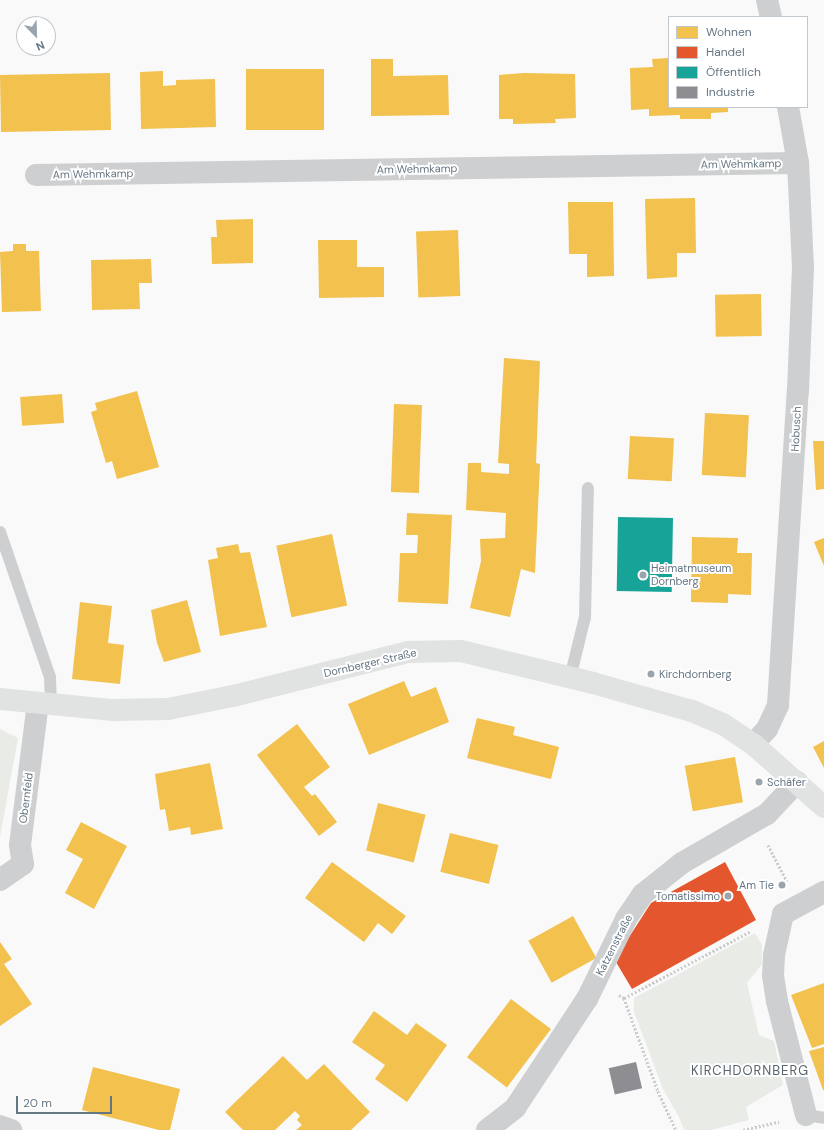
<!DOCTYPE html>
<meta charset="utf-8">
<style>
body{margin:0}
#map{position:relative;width:824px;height:1130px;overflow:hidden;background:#f9f9f9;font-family:"DM Sans",sans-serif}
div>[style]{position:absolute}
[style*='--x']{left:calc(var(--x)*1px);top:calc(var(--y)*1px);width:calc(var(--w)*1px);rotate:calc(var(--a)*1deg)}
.green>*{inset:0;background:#e8ebe6}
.homes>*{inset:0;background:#f2c14e;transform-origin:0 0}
.shops>*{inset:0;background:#e4572e}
.public>*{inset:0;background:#17a398;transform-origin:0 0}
.industry>*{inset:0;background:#8d8d92;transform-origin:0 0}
.path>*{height:2.5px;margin-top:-1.25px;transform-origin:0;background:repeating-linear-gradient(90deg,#cbcccd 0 2px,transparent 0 4px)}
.lane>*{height:12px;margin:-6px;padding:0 6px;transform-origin:6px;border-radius:6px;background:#cecfd0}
.street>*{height:22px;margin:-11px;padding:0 11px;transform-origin:11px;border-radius:11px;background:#cecfd0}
.secondary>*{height:22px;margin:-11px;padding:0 11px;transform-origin:11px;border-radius:11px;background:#e1e2e2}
.dots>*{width:11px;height:11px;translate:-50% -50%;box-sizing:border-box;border:2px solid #fff;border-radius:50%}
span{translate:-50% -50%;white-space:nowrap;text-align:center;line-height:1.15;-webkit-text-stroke:4px #fff;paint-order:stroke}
.street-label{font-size:11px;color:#657683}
.poi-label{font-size:11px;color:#657683}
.left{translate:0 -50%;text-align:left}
.right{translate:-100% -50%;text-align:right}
.quarter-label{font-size:13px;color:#57646e;letter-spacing:1px}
.legend{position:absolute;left:668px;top:16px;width:140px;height:92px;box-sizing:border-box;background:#fff;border:1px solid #c1c8cd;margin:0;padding:5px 7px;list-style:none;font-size:12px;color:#657683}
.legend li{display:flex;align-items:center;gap:8px;height:20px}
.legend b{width:20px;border:1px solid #c1c8cd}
.north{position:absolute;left:16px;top:16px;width:40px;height:40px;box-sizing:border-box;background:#fff;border:1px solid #c1c8cd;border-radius:50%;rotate:157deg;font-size:11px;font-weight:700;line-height:16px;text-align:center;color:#657683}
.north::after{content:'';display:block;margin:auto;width:14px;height:18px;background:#99a4ac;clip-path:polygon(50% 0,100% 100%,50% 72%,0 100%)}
.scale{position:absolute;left:16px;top:1096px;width:96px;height:18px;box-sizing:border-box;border:2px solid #657683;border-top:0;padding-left:5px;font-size:12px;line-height:14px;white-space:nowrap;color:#657683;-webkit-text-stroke:3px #fff;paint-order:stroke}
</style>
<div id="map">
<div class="green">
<i style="clip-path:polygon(0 729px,18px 738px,0 837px)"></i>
<i style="clip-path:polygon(755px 933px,762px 945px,762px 964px,747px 983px,759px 1035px,774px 1041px,783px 1085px,746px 1107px,749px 1120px,711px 1130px,684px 1130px,679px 1117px,663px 1089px,634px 1012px,634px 998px)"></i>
</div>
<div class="homes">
<i style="clip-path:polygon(669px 58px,669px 107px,728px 107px,728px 112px,711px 113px,711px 119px,680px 119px,680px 115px,649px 116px,649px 109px,631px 110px,630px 68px,653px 67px,652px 59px)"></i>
<i style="clip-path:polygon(371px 59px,393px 59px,393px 76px,448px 75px,449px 115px,371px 116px)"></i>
<i style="left:324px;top:69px;width:61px;height:78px;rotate:90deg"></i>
<i style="clip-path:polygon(163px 71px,163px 86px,176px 85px,176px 80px,215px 79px,216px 127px,141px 129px,140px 72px)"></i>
<i style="left:110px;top:73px;width:57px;height:110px;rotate:89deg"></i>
<i style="clip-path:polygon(524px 73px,575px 74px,576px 118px,555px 119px,556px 123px,513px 124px,513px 119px,499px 119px,499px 75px)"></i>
<i style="clip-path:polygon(695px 198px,696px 253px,677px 253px,677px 277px,647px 279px,645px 199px)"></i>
<i style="clip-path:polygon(568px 202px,613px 202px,614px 276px,587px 277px,587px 254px,569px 254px)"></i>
<i style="clip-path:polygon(253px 219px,253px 263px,212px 264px,211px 237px,217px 237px,216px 220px)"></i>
<i style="left:458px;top:230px;width:66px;height:42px;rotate:88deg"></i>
<i style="clip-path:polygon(318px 240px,357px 240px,357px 267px,384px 267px,384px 297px,319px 298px)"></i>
<i style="clip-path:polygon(13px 244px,26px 244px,26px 251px,39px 251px,41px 311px,2px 312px,0 252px,13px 251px)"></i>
<i style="clip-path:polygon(151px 259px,152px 283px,139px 283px,140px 309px,92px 310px,91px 260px)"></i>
<i style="left:761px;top:294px;width:42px;height:46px;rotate:89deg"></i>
<i style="clip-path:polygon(504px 358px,540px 361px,536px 463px,540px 464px,535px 573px,521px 569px,510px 617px,470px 608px,481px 561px,480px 539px,505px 538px,506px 513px,466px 510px,468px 463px,481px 463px,481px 472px,509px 474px,509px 464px,498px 463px)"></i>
<i style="clip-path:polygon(137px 391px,159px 467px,117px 479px,112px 461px,106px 463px,91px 412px,97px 410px,95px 403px)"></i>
<i style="left:62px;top:394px;width:29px;height:42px;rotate:86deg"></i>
<i style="left:394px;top:404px;width:28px;height:88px;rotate:2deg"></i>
<i style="left:705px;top:413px;width:44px;height:62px;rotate:3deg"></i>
<i style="left:630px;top:436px;width:44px;height:43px;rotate:3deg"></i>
<i style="clip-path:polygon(813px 441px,824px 441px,824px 489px,816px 490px)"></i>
<i style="clip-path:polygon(407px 513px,452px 515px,448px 604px,398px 602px,400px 553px,417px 553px,418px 535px,406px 535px)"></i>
<i style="left:332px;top:534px;width:73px;height:57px;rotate:78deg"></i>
<i style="clip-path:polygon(692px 537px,738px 538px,737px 553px,752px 553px,751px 595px,728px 594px,728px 603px,691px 602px)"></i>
<i style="clip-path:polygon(824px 538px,824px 566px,814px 542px)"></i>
<i style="clip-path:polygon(238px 544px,240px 553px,250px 552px,267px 627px,220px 636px,208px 560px,218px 558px,216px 548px)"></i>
<i style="clip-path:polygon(187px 600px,201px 652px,164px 662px,157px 643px,151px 610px)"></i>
<i style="clip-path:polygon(80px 602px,112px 606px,108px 643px,124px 645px,120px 684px,72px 679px)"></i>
<i style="clip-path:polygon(404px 681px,411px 697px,436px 687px,449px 722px,369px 755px,348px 704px)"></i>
<i style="clip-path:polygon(477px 718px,515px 727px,513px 735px,559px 747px,551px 779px,467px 758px)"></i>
<i style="clip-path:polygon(297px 724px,330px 767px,304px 787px,312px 796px,315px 794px,337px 822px,319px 836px,257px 755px)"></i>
<i style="clip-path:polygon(824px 741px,824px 768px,813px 747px)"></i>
<i style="left:735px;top:757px;width:46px;height:51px;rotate:80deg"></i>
<i style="clip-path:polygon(210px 763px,223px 829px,191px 835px,190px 827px,169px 831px,165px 809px,160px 810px,155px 774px)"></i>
<i style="left:378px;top:803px;width:49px;height:49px;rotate:14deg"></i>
<i style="clip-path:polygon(81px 822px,127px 846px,94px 909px,65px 893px,83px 859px,66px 850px)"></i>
<i style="left:450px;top:833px;width:50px;height:40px;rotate:14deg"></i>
<i style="clip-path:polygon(332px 862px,406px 916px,392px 934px,378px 923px,364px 942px,305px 898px)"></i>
<i style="left:573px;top:916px;width:48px;height:51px;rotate:61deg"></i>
<i style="clip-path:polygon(0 942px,12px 959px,4px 964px,32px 1004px,0 1026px)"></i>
<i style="clip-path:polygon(824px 983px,824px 1044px,812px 1048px,791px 995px)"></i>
<i style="left:511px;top:999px;width:50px;height:73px;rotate:37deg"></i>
<i style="clip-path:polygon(374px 1011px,407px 1035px,416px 1023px,447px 1045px,407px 1102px,375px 1079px,385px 1065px,352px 1042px)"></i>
<i style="clip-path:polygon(824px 1047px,824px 1090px,823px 1090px,809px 1051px)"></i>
<i style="clip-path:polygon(283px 1056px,307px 1080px,324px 1064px,370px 1112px,351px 1130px,296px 1130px,302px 1125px,297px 1120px,300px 1116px,295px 1111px,275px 1130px,243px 1130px,225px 1112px)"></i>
<i style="clip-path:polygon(93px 1067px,180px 1089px,170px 1130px,159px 1130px,82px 1110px)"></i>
</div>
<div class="shops">
<i style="clip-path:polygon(725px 862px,756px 920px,632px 989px,616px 962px,622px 948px,651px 903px)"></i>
</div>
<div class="public">
<i style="left:618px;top:517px;width:55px;height:74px;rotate:1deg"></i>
</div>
<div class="industry">
<i style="left:636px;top:1062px;width:27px;height:28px;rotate:77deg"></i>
</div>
<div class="path">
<i style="--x:768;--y:845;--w:41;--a:62.2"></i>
<i style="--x:619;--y:995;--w:6;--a:31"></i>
<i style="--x:624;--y:998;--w:99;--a:69.9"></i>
<i style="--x:658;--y:1091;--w:43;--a:65.2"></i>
<i style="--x:624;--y:998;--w:144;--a:-27.8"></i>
<i style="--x:743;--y:1130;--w:37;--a:-13"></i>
</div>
<div class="lane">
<i style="--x:0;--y:532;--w:153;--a:71"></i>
<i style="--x:50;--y:677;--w:28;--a:88"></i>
<i style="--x:570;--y:678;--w:63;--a:-76.2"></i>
<i style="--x:585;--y:617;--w:129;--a:-88.7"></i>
<i style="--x:806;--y:1115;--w:18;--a:9"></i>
</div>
<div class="street">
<i style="--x:767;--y:0;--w:17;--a:77"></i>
<i style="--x:36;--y:175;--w:762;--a:-0.9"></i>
<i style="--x:753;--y:744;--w:21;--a:-47"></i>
<i style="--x:767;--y:729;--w:26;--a:-65"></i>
<i style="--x:778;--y:705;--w:315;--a:-86.4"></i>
<i style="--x:798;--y:391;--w:123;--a:-87.7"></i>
<i style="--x:803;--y:268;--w:105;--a:-92.7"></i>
<i style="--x:798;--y:163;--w:57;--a:-100.1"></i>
<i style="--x:0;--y:880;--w:28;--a:-35"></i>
<i style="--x:23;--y:864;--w:19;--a:-99"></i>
<i style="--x:20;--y:845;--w:143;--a:-82.8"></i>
<i style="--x:806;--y:1115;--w:118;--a:-104.3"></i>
<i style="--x:777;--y:1001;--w:26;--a:-99"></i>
<i style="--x:773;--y:975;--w:20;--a:-87"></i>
<i style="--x:774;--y:955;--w:42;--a:-77.6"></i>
<i style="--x:783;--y:914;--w:47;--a:-28.2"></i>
<i style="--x:0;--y:1126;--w:12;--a:20"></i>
<i style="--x:487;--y:1130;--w:36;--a:-38"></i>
<i style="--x:515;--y:1108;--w:131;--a:-56.6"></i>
<i style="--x:587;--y:999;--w:89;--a:-64"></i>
<i style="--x:626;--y:919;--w:30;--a:-56"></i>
<i style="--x:643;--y:894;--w:50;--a:-38.5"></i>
<i style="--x:682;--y:863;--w:98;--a:-30"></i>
<i style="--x:767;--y:814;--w:44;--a:-46.8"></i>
</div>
<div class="secondary">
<i style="--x:0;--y:699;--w:114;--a:5.6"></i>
<i style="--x:113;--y:710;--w:55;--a:-1"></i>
<i style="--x:168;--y:709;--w:66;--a:-11.3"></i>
<i style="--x:233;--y:696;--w:180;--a:-14.1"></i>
<i style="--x:408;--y:652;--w:53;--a:-1.1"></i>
<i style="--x:461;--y:651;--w:136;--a:13.6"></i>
<i style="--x:593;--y:683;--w:103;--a:15.8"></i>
<i style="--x:692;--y:711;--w:34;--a:23"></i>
<i style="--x:723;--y:724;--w:36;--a:34"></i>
<i style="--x:753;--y:744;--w:95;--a:41.6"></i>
</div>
<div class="dots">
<i style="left:643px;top:575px;background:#99a4ac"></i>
<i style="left:651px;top:674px;background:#99a4ac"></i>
<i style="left:759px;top:782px;background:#99a4ac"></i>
<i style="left:782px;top:885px;background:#99a4ac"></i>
<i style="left:728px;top:896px;background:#99a4ac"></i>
</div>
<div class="street-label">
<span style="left:741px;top:164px;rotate:-1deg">Am Wehmkamp</span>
<span style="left:417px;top:169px;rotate:-1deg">Am Wehmkamp</span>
<span style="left:93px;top:174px;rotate:-1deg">Am Wehmkamp</span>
<span style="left:796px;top:429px;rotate:-87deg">Hobusch</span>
<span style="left:370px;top:663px;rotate:-13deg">Dornberger Straße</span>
<span style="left:26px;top:798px;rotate:-83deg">Obernfeld</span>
<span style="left:614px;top:945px;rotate:-63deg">Katzenstraße</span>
</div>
<div class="poi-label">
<span class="left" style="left:651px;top:575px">Heimatmuseum<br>Dornberg</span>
<span class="left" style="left:659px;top:674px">Kirchdornberg</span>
<span class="left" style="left:767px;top:782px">Schäfer</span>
<span class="right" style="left:774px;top:885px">Am Tie</span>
<span class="right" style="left:720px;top:896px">Tomatissimo</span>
</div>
<div class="quarter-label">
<span style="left:750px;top:1071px">KIRCHDORNBERG</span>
</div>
<ul class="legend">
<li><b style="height:11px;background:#f2c14e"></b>Wohnen</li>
<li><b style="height:11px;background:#e4572e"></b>Handel</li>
<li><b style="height:11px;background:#17a398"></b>Öffentlich</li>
<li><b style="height:11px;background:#8d8d92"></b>Industrie</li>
</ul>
<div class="north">N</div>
<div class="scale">20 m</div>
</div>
